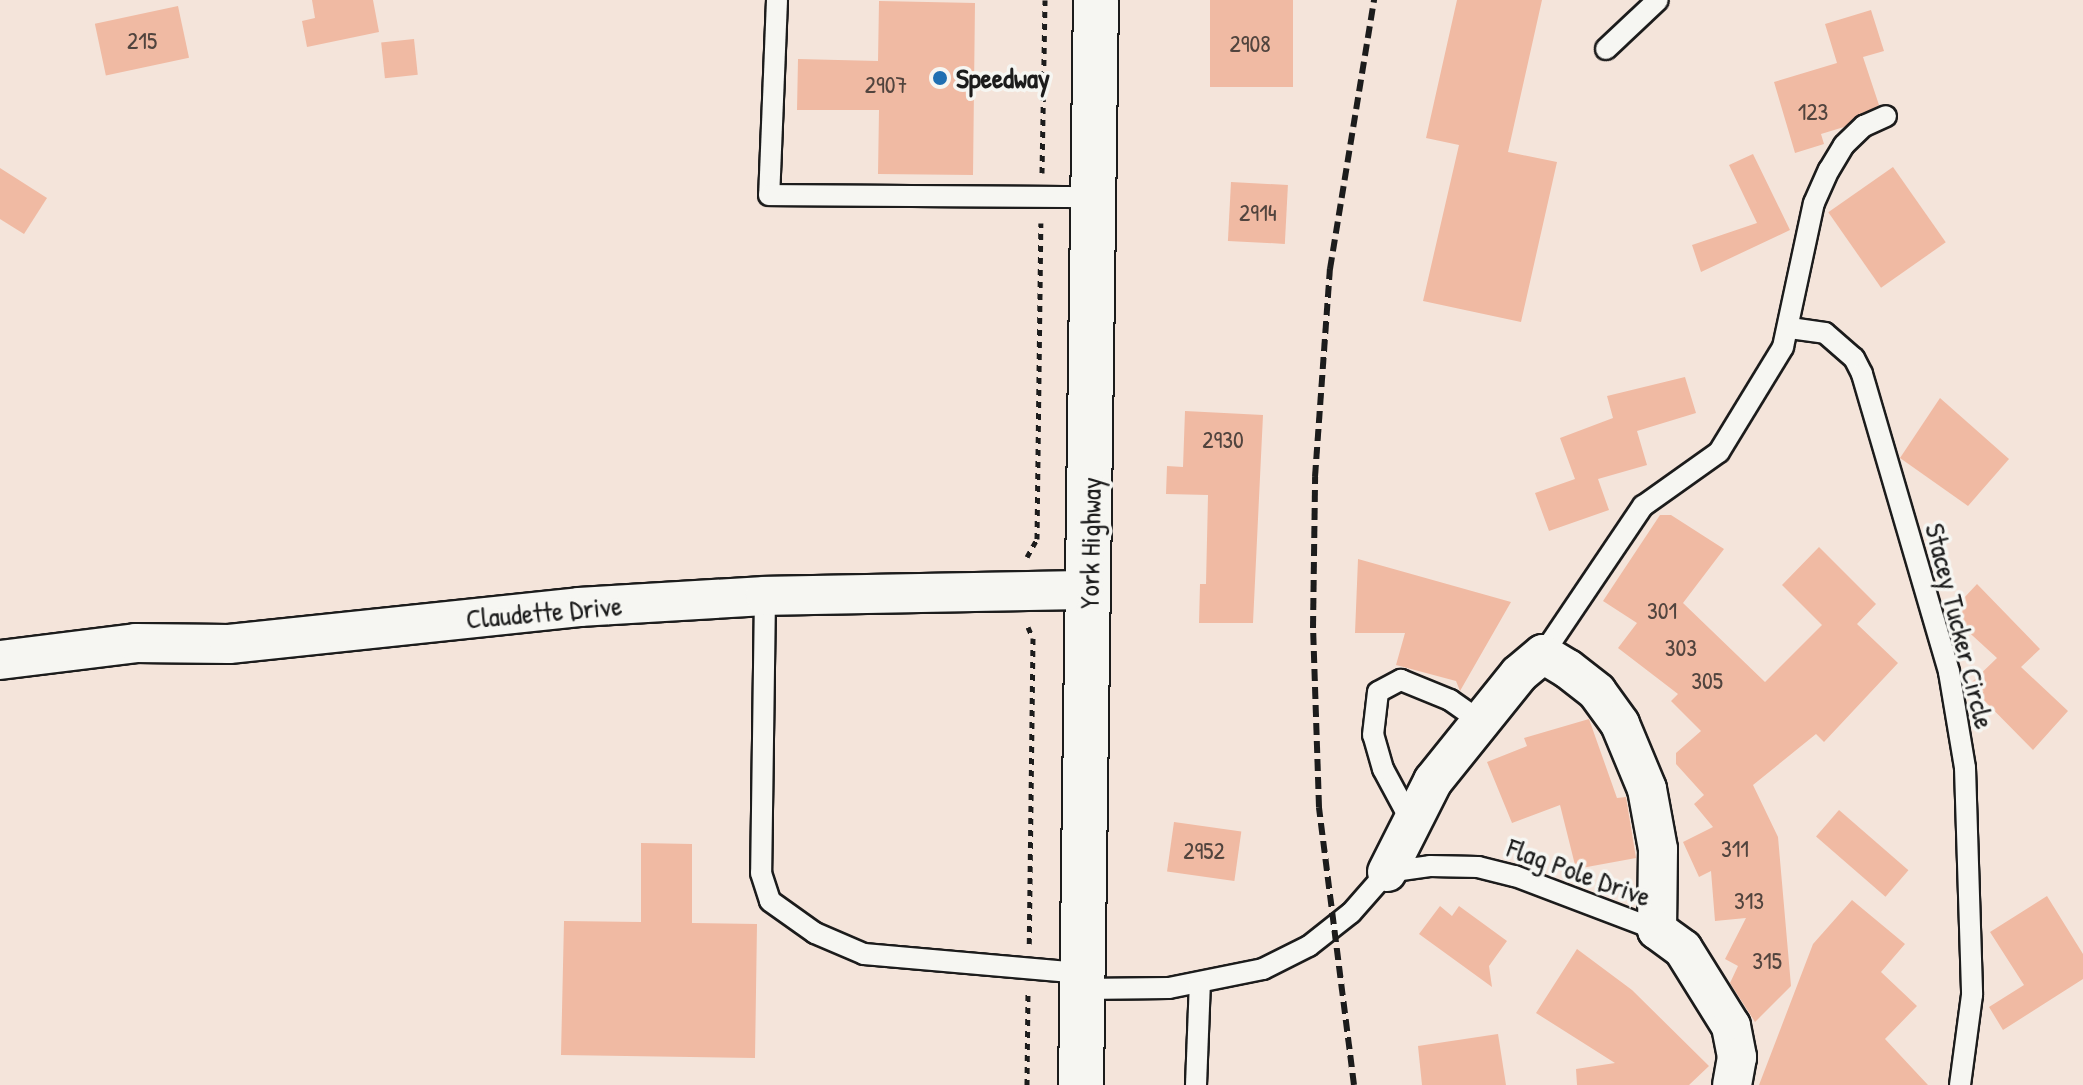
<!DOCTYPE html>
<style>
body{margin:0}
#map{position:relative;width:2083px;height:1085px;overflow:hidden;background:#f4e4da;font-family:"Patrick Hand",sans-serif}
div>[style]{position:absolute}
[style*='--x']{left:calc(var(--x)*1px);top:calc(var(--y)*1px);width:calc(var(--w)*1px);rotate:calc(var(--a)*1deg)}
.building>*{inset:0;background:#f0baa3;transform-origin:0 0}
.path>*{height:5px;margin-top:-2.5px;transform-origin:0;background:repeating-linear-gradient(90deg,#1c1c1c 0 6px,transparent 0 12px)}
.roads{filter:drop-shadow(2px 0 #1c1c1c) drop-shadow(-2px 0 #1c1c1c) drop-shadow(0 2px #1c1c1c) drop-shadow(0 -2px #1c1c1c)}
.service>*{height:20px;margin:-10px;padding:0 10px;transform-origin:10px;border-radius:10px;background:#f6f6f2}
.minor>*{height:38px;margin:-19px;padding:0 19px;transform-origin:19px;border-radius:19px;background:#f6f6f2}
.primary>*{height:44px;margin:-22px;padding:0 22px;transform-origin:22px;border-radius:22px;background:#f6f6f2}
.rail>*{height:6px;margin-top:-3px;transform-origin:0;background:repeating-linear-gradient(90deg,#1c1c1c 0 12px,transparent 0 18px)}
.dots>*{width:22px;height:22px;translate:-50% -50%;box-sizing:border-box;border:4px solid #f6f6f2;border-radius:50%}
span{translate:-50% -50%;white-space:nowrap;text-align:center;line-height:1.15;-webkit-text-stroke:7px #f6f6f2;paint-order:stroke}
.number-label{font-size:24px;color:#51443e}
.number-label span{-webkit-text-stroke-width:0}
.poi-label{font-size:28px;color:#1c1c1c;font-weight:700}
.left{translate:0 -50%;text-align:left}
.street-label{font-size:28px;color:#1c1c1c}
</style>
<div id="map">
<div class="building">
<i style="clip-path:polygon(312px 0,373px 0,379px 32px,307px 47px,302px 21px,315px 18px)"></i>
<i style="left:1210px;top:0;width:83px;height:87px"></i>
<i style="clip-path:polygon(1457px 0,1542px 0,1508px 152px,1557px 162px,1521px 322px,1423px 301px,1459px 145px,1426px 138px)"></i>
<i style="clip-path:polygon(879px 1px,975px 3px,973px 175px,878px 174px,879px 110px,797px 110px,798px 59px,878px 61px)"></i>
<i style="left:178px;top:6px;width:53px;height:85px;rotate:78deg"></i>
<i style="clip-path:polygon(1871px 10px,1884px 51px,1863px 57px,1879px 105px,1844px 127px,1821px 134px,1824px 144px,1795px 153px,1774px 82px,1837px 63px,1825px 24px)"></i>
<i style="left:414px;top:39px;width:36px;height:33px;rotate:84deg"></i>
<i style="clip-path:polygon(1753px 154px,1790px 230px,1701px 272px,1692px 245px,1757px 223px,1729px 165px)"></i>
<i style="left:1893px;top:167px;width:92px;height:79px;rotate:55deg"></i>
<i style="clip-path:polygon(0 168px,47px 198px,24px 234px,0 219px)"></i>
<i style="left:1231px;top:182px;width:57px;height:59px;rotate:3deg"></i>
<i style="clip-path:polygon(1685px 377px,1696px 413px,1637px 431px,1647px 465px,1598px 479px,1609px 510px,1549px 531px,1535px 493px,1575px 479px,1560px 438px,1613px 418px,1607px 396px)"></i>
<i style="clip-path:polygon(1940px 398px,2009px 459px,1968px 506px,1900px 458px)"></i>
<i style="clip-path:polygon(1185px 411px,1263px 415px,1253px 623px,1199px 623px,1200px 584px,1206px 584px,1208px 495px,1166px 494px,1167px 466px,1183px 467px)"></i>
<i style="clip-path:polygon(1660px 515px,1671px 515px,1724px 549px,1683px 603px,1765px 682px,1822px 625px,1782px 585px,1819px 547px,1876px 604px,1857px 624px,1898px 663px,1824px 742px,1816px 734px,1753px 785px,1778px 837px,1791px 986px,1755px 1022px,1730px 983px,1738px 966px,1725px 959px,1746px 918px,1715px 921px,1711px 871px,1699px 877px,1683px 842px,1713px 827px,1694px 804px,1704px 795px,1676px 764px,1676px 753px,1701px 731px,1671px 701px,1678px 694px,1618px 648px,1637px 623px,1603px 601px)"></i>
<i style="clip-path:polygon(1358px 559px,1511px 602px,1460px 691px,1456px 681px,1396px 665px,1405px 633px,1355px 633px)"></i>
<i style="clip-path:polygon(1977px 584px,2040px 649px,2021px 667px,2068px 711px,2033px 750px,1969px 685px,1997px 658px,1949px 614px)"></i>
<i style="clip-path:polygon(1589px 719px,1617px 798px,1626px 797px,1636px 858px,1576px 869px,1560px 805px,1512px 823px,1487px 762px,1527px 746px,1524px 738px)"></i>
<i style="left:1839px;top:810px;width:92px;height:35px;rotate:41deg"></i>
<i style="left:1174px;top:822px;width:68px;height:50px;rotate:8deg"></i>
<i style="clip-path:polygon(641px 843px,692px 844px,692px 923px,757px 924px,755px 1058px,561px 1055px,564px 921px,641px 922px)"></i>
<i style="clip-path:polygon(2047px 896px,2083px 954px,2083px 979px,2003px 1030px,1989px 1007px,2024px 985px,1990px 932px)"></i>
<i style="clip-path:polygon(1852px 900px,1905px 944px,1881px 972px,1917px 1006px,1885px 1039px,1928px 1085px,1759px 1085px,1813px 944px)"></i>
<i style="clip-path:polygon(1440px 906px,1452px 916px,1459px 906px,1507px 941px,1489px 966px,1492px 987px,1419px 934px)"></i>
<i style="clip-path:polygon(1577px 949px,1632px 990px,1709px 1066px,1689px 1085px,1577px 1085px,1576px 1069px,1615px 1063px,1536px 1013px)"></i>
<i style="clip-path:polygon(1498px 1034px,1506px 1085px,1422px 1085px,1418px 1046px)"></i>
</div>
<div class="path">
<i style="--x:1042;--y:173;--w:173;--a:-89"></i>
<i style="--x:1027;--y:557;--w:21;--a:-61"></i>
<i style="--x:1037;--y:539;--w:316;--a:-89.3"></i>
<i style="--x:1028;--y:627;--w:12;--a:66"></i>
<i style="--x:1033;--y:638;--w:306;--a:90.7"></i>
<i style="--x:1027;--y:1085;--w:91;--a:-89.4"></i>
</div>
<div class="roads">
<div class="service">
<i style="--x:777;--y:0;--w:195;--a:92.3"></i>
<i style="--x:769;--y:195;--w:323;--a:0.4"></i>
<i style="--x:1606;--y:49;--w:71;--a:-43.3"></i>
<i style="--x:1790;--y:328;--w:35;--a:8"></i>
<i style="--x:1825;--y:333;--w:38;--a:41"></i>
<i style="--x:1854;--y:358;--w:18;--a:63"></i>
<i style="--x:1862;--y:374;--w:310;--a:73.7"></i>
<i style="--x:1949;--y:672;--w:97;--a:80.5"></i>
<i style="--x:1965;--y:768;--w:227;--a:88.2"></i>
<i style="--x:1972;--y:995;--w:91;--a:97.6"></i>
<i style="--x:765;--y:596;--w:277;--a:90.8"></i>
<i style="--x:761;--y:873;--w:29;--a:72"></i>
<i style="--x:770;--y:901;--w:55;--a:35.4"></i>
<i style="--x:815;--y:933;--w:53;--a:23.2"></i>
<i style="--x:864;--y:954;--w:219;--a:5"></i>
<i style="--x:1543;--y:654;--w:179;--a:-56"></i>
<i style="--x:1643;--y:506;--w:93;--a:-35.4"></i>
<i style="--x:1719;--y:452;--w:123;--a:-58.6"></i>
<i style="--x:1783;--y:347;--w:147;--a:-77.9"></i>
<i style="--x:1814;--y:203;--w:36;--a:-66"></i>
<i style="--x:1829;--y:170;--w:29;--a:-59"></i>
<i style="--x:1844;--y:145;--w:28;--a:-44"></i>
<i style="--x:1864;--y:126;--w:24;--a:-24"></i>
<i style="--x:1411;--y:821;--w:59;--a:-118.3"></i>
<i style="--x:1383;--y:769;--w:35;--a:-106"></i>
<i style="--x:1373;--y:735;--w:43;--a:-83.4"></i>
<i style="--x:1378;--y:692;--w:26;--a:-28"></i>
<i style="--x:1401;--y:680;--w:53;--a:22.2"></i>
<i style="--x:1450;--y:700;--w:37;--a:35"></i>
<i style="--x:1082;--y:989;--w:87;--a:-0.7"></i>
<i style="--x:1169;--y:988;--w:96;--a:-11.4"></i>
<i style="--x:1263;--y:969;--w:51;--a:-26.6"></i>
<i style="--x:1309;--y:946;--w:53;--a:-38.2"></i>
<i style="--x:1351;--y:913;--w:55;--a:-48.7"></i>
<i style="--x:1387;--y:872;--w:43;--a:-7.9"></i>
<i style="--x:1430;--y:866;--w:48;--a:1.2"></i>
<i style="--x:1478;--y:867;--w:38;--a:14"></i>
<i style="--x:1515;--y:876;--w:152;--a:20.8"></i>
<i style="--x:1196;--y:1085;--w:102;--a:-87.8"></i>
</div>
<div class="minor">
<i style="--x:0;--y:660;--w:137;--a:-7.1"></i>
<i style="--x:136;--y:643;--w:93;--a:0.6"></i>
<i style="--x:229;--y:644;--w:352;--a:-6"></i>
<i style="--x:579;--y:607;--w:186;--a:-3.4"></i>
<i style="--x:765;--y:596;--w:325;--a:-1.1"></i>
<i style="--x:1387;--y:872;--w:102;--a:-63.2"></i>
<i style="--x:1433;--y:781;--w:137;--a:-51.2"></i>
<i style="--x:1519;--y:674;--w:31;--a:-40"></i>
<i style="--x:1543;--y:654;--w:29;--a:31"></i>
<i style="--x:1568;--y:669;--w:37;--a:38"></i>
<i style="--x:1597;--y:692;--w:39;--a:54"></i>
<i style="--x:1620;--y:724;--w:70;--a:67.4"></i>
<i style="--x:1647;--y:789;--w:61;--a:79.6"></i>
<i style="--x:1658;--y:849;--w:81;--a:90.7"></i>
<i style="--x:1657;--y:930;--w:32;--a:36"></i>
<i style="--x:1683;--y:949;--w:91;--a:58.1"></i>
<i style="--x:1731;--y:1026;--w:32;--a:79"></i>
<i style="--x:1737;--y:1057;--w:28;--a:100"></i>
</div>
<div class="primary">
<i style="--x:1081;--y:1085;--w:1085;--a:-89.21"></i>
</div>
</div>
<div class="rail">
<i style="--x:1354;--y:1085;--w:280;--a:-97.2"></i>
<i style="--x:1319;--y:807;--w:179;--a:-91.9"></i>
<i style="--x:1313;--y:628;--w:151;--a:-89.2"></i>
<i style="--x:1315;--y:477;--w:209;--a:-85.9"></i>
<i style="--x:1330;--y:269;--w:273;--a:-80.7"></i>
</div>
<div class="dots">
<i style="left:940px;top:78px;background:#1f6fb2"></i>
</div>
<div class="number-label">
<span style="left:142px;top:41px">215</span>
<span style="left:1250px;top:44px">2908</span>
<span style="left:886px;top:85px">2907</span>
<span style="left:1813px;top:112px">123</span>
<span style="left:1258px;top:213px">2914</span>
<span style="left:1223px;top:440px">2930</span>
<span style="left:1662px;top:611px">301</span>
<span style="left:1681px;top:648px">303</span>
<span style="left:1707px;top:681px">305</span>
<span style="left:1735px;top:849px">311</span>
<span style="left:1204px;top:851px">2952</span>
<span style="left:1749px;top:901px">313</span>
<span style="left:1767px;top:961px">315</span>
</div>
<div class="poi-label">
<span class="left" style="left:956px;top:78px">Speedway</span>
</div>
<div class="street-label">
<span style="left:1090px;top:543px;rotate:-89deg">York Highway</span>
<span style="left:544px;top:612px;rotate:-5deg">Claudette Drive</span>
<span style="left:1960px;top:626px;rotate:76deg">Stacey Tucker Circle</span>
<span style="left:1579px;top:872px;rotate:20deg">Flag Pole Drive</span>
</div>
</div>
